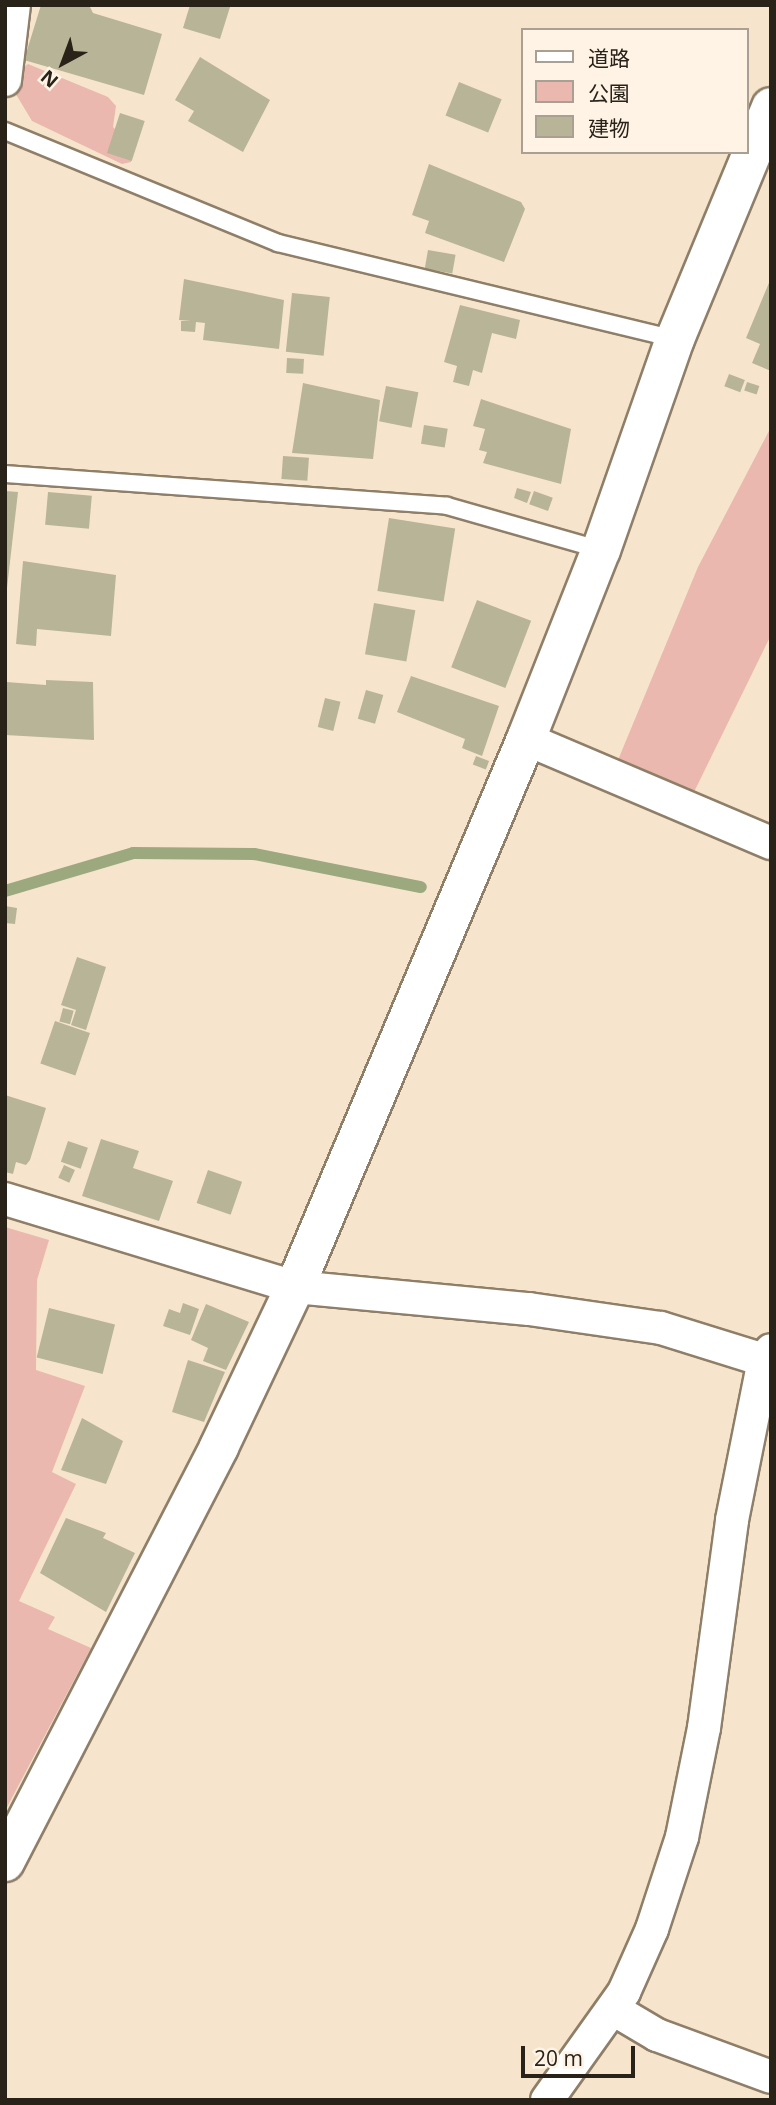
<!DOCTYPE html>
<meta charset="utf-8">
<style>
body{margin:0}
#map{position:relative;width:776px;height:2105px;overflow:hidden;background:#f6e5cc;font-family:"Open Sans","Noto Sans JP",sans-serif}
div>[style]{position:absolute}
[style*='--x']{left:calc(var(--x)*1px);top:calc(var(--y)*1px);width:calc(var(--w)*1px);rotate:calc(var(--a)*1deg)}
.green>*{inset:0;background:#eab8ae}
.stream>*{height:12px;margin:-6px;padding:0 6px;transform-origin:6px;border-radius:6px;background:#9ca97e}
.building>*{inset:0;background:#b8b498;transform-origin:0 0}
.roads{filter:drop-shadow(2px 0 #8f7e68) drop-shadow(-2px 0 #8f7e68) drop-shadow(0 2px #8f7e68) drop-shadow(0 -2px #8f7e68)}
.service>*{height:16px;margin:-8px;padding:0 8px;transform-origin:8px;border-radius:8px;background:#fff}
.minor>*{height:32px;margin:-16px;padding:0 16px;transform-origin:16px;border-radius:16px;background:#fff}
.tertiary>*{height:38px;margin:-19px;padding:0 19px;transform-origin:19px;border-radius:19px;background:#fff}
span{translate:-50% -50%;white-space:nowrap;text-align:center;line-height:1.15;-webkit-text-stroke:5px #fef3e4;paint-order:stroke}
.frame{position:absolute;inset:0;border:7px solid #292219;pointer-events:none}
.legend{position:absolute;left:521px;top:28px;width:228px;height:126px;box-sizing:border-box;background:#fef3e4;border:2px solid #a99f93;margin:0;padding:9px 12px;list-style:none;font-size:21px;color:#292219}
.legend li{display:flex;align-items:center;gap:14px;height:35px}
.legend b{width:35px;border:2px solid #a99f93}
.north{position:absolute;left:28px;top:28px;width:70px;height:70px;-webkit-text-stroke:5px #fef3e4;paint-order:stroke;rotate:221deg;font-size:19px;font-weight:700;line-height:28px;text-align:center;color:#292219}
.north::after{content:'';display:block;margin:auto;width:24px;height:32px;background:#292219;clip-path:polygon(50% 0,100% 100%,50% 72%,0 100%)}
.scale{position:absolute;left:521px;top:2046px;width:114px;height:32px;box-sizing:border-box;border:4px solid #292219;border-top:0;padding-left:9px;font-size:21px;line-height:24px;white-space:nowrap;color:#292219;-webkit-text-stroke:5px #fef3e4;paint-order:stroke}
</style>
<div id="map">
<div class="green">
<i style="clip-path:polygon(28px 64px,108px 97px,116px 106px,113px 127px,132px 146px,131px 162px,122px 164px,32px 121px,14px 91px,19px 70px)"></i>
<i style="clip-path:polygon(771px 427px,771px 635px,694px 792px,618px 760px,698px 567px)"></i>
<i style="clip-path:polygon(5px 1227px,49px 1240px,37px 1280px,36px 1370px,85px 1386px,52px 1472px,76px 1484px,19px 1601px,55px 1617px,48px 1629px,91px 1648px,5px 1811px)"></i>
</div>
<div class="stream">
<i style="--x:5;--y:891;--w:134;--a:-16.5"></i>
<i style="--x:133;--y:853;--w:121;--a:0.5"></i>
<i style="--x:254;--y:854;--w:170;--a:11.2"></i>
</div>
<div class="building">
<i style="clip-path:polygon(41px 5px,89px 5px,93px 13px,162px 34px,144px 95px,24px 60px)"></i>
<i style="clip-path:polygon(190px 5px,230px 7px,220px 39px,183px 28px)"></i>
<i style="clip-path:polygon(200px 57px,270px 100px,243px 152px,188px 121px,194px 111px,175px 100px)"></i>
<i style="left:459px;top:82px;width:46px;height:36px;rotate:22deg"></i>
<i style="left:120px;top:113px;width:26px;height:42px;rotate:18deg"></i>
<i style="clip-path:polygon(429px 164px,521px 202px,525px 209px,504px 262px,425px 233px,429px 221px,412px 215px)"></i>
<i style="left:428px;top:250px;width:28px;height:19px;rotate:10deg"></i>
<i style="clip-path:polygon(771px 278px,771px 371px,752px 363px,760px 344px,746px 338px)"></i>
<i style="clip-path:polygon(184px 279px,284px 300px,279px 349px,203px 340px,205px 323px,196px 322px,195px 332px,181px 331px,181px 321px,191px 321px,179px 320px)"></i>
<i style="left:292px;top:293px;width:38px;height:59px;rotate:6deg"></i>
<i style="clip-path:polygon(460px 305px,520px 320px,516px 339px,492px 333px,482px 373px,473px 370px,469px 386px,453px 382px,457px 366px,444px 362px)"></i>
<i style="left:287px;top:358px;width:17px;height:15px;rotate:3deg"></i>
<i style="left:729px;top:374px;width:17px;height:13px;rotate:21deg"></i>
<i style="left:747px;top:382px;width:13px;height:9px;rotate:18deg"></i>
<i style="clip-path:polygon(303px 383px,380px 400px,373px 459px,292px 453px)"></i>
<i style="left:386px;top:386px;width:33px;height:36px;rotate:11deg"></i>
<i style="clip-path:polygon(481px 399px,571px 429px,561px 484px,483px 463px,487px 452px,479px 450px,485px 429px,473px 426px)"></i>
<i style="left:424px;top:425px;width:24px;height:19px;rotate:9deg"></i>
<i style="left:283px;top:456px;width:26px;height:23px;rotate:4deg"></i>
<i style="clip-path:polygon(517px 488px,531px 492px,527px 503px,514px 498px)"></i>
<i style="clip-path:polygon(5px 491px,18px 492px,7px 588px,5px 588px)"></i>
<i style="left:534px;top:491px;width:20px;height:14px;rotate:20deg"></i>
<i style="left:48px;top:492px;width:44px;height:33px;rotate:5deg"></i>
<i style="left:389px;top:518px;width:67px;height:74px;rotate:9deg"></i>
<i style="clip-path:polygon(23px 561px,116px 575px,111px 636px,37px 629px,36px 646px,16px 644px)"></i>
<i style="left:477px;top:600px;width:58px;height:72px;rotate:21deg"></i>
<i style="left:374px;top:603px;width:42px;height:52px;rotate:10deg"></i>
<i style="clip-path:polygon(411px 676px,499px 706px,482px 756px,462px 748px,465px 739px,397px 712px)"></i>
<i style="clip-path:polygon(46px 680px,93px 682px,94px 740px,5px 735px,6px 682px,46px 685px)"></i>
<i style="left:366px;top:690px;width:18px;height:30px;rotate:16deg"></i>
<i style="left:325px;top:698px;width:16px;height:30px;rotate:14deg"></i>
<i style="left:476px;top:756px;width:14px;height:9px;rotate:21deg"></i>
<i style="clip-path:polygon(5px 906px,17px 908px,15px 924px,5px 923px)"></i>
<i style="clip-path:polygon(77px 957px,106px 967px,86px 1030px,71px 1025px,76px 1010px,61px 1005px)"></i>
<i style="left:63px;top:1008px;width:11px;height:14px;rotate:15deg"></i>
<i style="left:55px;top:1021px;width:37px;height:45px;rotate:19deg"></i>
<i style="clip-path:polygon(5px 1095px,46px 1108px,30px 1160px,26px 1165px,16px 1162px,13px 1174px,5px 1172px)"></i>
<i style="clip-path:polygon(101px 1139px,139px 1151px,133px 1168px,173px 1181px,159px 1221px,82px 1196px)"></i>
<i style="left:68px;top:1141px;width:21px;height:22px;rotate:19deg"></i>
<i style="left:64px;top:1165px;width:12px;height:14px;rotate:24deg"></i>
<i style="left:208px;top:1170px;width:36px;height:35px;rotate:19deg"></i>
<i style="clip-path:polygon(183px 1303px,199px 1309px,190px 1335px,163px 1326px,169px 1309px,180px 1313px)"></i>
<i style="clip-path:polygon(206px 1304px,249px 1322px,226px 1370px,203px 1361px,208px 1348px,191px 1340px)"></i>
<i style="left:49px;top:1308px;width:68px;height:51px;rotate:14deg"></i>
<i style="clip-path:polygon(188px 1360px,225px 1372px,204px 1422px,172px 1412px)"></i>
<i style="clip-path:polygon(82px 1418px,123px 1441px,106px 1484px,61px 1470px)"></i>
<i style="clip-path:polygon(66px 1518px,106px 1533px,103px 1538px,135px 1553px,106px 1612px,40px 1573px)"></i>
</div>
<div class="roads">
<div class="service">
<i style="--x:5;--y:131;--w:295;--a:22.3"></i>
<i style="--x:278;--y:243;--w:408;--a:13.6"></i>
<i style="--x:5;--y:474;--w:443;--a:4.1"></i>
<i style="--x:447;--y:506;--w:160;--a:15.9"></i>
</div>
<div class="minor">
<i style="--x:5;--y:80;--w:76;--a:-83.2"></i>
<i style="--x:526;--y:739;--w:266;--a:23"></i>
<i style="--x:5;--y:1199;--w:303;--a:16.9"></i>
<i style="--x:295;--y:1287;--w:235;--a:5.4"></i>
<i style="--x:529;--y:1309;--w:133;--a:8.2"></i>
<i style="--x:661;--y:1328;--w:108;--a:17.3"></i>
<i style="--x:613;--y:2009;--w:51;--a:30.6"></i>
<i style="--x:657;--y:2035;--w:121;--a:20.2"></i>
<i style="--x:547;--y:2100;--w:133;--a:-54.5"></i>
<i style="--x:624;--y:1992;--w:69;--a:-66"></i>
<i style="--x:652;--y:1929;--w:97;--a:-71.9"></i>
<i style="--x:682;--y:1837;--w:111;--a:-78.6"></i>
<i style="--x:704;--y:1728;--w:210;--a:-82.3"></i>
<i style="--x:732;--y:1520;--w:163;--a:-78.7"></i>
<i style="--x:764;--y:1360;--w:12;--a:-55"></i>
</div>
<div class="tertiary">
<i style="--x:5;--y:1862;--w:467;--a:-62.7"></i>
<i style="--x:219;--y:1447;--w:177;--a:-64.6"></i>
<i style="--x:295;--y:1287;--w:595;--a:-67.14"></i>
<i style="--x:526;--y:739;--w:203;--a:-68.4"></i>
<i style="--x:601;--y:550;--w:224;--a:-70.7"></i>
<i style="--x:675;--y:339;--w:251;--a:-67.5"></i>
</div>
</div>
<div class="frame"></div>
<ul class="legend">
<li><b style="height:9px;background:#fff"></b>道路</li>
<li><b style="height:19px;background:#eab8ae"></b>公園</li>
<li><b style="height:19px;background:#b8b498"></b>建物</li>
</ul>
<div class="north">N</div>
<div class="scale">20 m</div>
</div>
